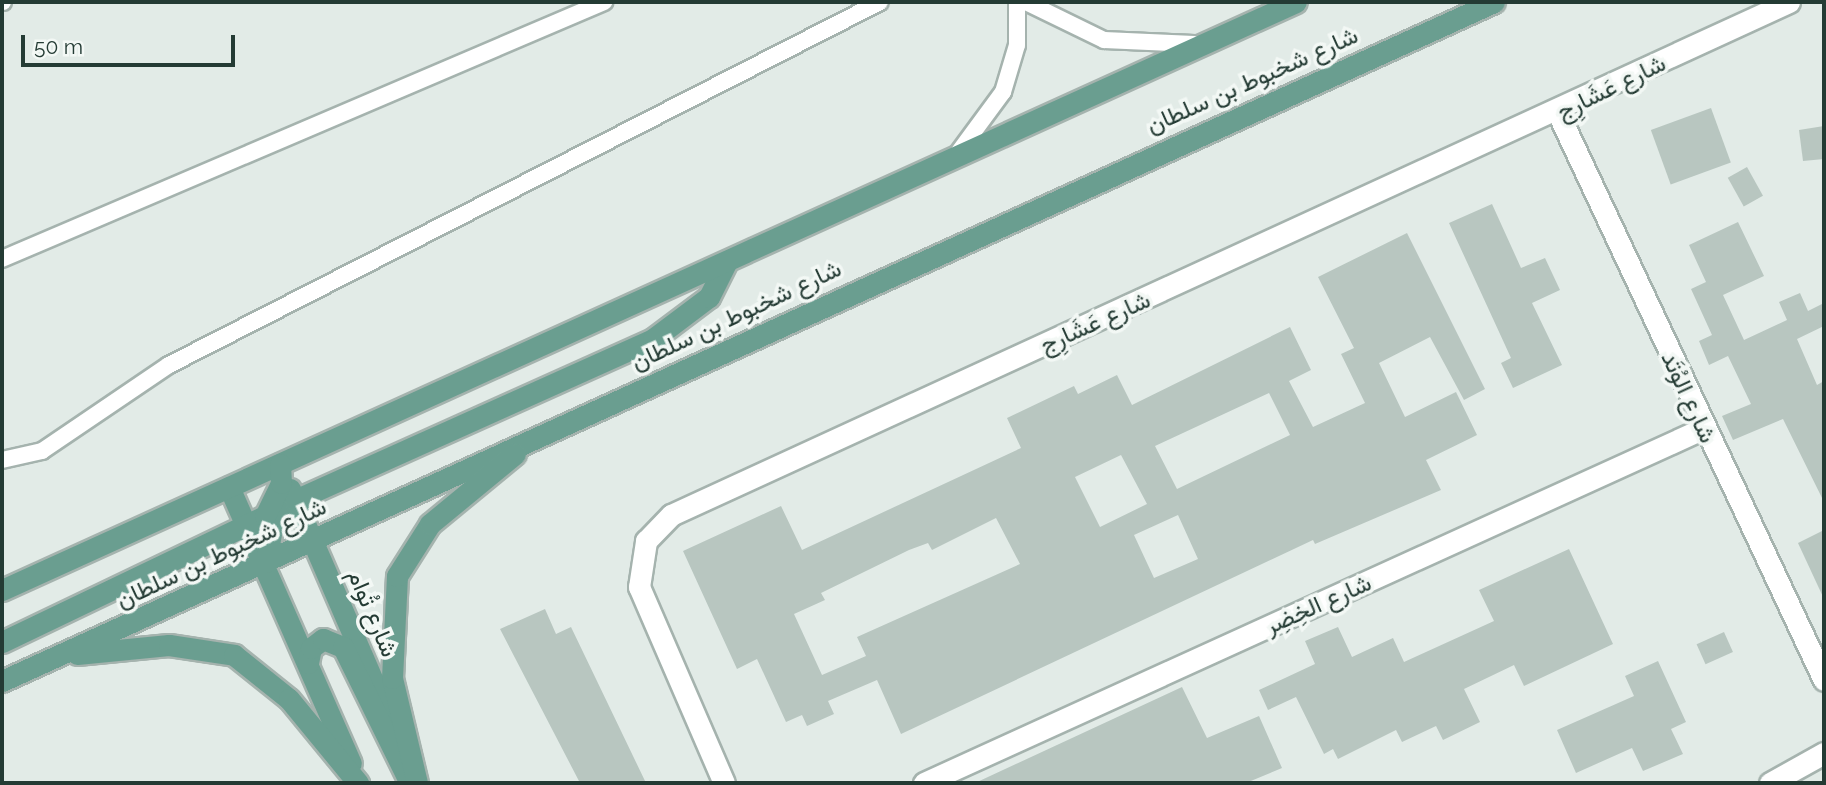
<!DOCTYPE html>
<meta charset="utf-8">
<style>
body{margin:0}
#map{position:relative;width:1826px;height:785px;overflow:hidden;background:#e2ebe7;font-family:Raleway,Vazirmatn,sans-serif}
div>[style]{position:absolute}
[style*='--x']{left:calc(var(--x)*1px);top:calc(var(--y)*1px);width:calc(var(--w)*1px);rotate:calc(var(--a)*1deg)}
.building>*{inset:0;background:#b8c6c0;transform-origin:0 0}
.roads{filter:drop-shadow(2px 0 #a5b3ae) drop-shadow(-2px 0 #a5b3ae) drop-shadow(0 2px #a5b3ae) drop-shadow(0 -2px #a5b3ae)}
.service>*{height:16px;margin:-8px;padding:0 8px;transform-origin:8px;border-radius:8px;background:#fff}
.minor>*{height:21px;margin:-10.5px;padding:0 10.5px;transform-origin:10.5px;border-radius:10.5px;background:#fff}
.primary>*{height:21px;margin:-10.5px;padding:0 10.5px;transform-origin:10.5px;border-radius:10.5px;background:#6a9e90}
span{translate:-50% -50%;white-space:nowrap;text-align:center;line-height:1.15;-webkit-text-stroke:7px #f3f8f5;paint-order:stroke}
.street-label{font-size:24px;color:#243b34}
.frame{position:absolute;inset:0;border:4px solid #243b34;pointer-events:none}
.scale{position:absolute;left:21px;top:35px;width:214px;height:32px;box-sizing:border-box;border:4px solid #243b34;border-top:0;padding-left:9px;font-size:21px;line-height:24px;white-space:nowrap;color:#243b34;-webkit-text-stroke:5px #f3f8f5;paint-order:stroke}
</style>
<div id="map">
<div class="building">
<i style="left:1711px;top:108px;width:58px;height:64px;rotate:70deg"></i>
<i style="clip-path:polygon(1824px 126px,1824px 159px,1803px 161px,1799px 130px)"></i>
<i style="left:1747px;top:167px;width:33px;height:22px;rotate:61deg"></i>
<i style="clip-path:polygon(1492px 204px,1521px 268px,1545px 258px,1560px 290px,1532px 303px,1562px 365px,1513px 388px,1501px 363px,1511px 358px,1449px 223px)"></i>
<i style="clip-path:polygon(1738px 222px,1764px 276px,1723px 295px,1744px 340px,1787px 320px,1779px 302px,1800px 293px,1808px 311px,1824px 303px,1824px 326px,1797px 339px,1817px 385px,1824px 381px,1824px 502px,1783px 419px,1733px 440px,1722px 416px,1751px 404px,1728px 356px,1709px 365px,1699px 341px,1712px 335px,1691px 289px,1706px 282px,1689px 245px)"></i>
<i style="clip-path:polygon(evenodd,1407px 233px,1485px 389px,1464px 400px,1430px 337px,1379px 363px,1405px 417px,1456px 392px,1477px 435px,1426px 460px,1441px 490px,1315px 544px,1313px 540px,901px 734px,877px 680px,828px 701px,834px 714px,807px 726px,802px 715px,786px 722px,757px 659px,737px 669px,683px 551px,781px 506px,802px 550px,1021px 448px,1007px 418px,1074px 386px,1078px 394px,1117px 375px,1132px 405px,1290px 327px,1311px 370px,1289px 381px,1313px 427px,1365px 403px,1341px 354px,1354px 348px,1318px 277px,1407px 233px,1269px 393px,1290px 435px,1177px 489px,1155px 446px,1269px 393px,1407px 233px,1121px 455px,1147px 504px,1100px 527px,1075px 477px,1121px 455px,1407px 233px,1178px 515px,1198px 559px,1154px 578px,1134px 535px,1178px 515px,1407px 233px,996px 518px,1020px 564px,857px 637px,866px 656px,822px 675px,794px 614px,825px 600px,821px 593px,909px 550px,928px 543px,932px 550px,996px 518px)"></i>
<i style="clip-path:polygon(1824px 530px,1824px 599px,1798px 543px)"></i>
<i style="clip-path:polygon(1569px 549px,1613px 644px,1524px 686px,1514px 665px,1464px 689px,1480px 722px,1443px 740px,1436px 726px,1402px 742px,1396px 730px,1338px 759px,1333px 749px,1324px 754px,1296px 697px,1268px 710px,1259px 690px,1315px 664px,1305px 641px,1338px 627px,1352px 657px,1393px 638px,1404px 662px,1494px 621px,1479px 590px)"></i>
<i style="clip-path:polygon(545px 609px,556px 634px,571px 627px,646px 783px,580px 783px,500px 629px)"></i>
<i style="left:1724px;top:632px;width:22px;height:30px;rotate:66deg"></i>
<i style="clip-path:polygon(1658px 661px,1686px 722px,1671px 729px,1683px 754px,1643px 771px,1632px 748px,1576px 773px,1557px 730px,1634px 696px,1625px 676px)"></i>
<i style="clip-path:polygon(1182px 687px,1207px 738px,1259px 716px,1282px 768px,1246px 783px,975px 783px)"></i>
</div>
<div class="roads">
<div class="service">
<i style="--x:2;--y:2;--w:1;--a:0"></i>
<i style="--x:1026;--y:2;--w:87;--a:26"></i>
<i style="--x:1104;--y:40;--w:90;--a:2.5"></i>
<i style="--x:958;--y:153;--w:76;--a:-53.6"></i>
<i style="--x:1003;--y:92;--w:49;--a:-73.4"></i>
<i style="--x:1017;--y:45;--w:43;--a:-90"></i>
<i style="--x:2;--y:259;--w:655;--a:-23.12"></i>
<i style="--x:2;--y:460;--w:41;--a:-12.7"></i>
<i style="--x:42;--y:451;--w:153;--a:-34.1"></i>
<i style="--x:169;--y:365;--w:798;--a:-27.05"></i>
</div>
<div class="minor">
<i style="--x:1558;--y:113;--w:626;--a:64.87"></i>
<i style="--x:724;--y:783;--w:214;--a:-113.4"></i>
<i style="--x:639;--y:587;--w:47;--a:-81.3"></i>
<i style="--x:646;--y:541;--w:36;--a:-46"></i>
<i style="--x:671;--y:515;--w:1230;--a:-24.65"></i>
<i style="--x:924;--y:783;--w:857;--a:-24.47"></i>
<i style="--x:1770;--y:783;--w:62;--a:-29.1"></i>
</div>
<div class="primary">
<i style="--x:229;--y:487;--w:302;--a:66.2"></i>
<i style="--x:290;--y:489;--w:252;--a:66.6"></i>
<i style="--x:266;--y:562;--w:35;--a:-80"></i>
<i style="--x:272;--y:528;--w:36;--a:-51"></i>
<i style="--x:295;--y:500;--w:393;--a:-24.2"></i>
<i style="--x:653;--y:339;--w:70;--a:-36.9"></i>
<i style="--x:709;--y:297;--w:40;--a:-63.4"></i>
<i style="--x:2;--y:590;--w:1421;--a:-24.44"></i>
<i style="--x:2;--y:642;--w:292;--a:-25.6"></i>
<i style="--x:265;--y:516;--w:37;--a:-64"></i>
<i style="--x:281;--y:483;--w:19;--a:-93"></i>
<i style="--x:77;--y:654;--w:92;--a:-5.6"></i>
<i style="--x:169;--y:645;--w:66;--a:8.7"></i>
<i style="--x:234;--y:655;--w:70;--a:38.7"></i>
<i style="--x:289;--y:699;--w:109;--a:50.6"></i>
<i style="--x:308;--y:663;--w:15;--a:-79"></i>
<i style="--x:311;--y:648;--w:15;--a:-37"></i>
<i style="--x:323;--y:639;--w:22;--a:22"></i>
<i style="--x:343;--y:647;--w:152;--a:63.8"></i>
<i style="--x:2;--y:681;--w:1639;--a:-24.47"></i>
<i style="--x:417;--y:783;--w:108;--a:-103.4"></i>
<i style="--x:392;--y:678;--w:102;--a:-87.2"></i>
<i style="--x:397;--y:576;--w:62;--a:-57.6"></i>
<i style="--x:430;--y:524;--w:110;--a:-39.5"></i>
</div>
</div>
<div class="street-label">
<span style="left:1252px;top:80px;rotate:-24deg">شارع شخبوط بن سلطان</span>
<span style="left:1611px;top:87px;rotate:-26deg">شارع عَشَارِج</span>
<span style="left:736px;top:315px;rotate:-25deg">شارع شخبوط بن سلطان</span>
<span style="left:1095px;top:322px;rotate:-24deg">شارع عَشَارِج</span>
<span style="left:1689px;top:397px;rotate:65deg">شارع الوُتَد</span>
<span style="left:221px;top:553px;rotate:-25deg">شارع شخبوط بن سلطان</span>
<span style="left:1318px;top:604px;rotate:-24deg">شارع الخِضِر</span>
<span style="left:373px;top:613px;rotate:67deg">شارع تُوام</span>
</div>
<div class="frame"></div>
<div class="scale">50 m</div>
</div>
